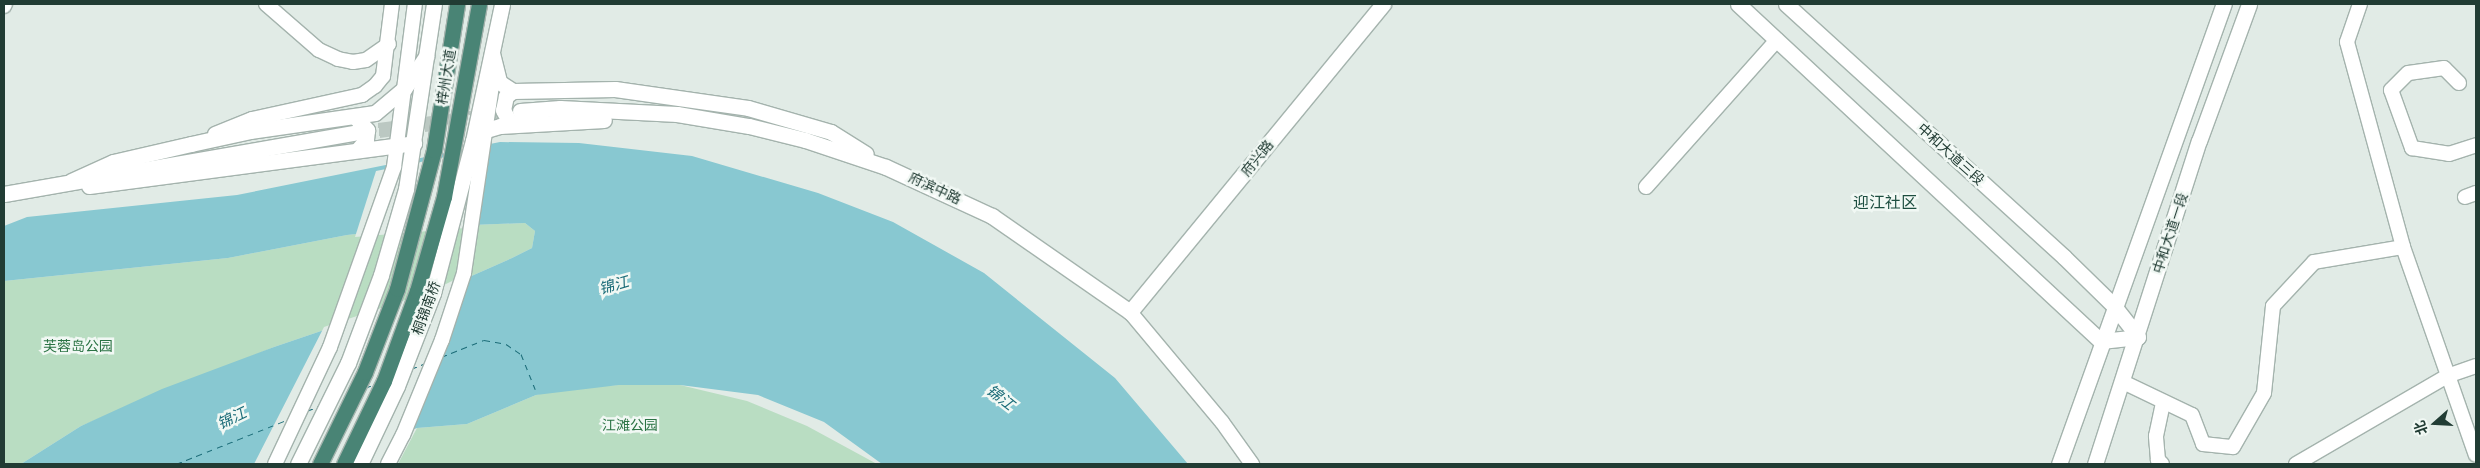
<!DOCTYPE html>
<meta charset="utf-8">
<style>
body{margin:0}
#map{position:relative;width:2480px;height:468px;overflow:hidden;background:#e1ebe6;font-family:Jost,"Noto Sans SC",sans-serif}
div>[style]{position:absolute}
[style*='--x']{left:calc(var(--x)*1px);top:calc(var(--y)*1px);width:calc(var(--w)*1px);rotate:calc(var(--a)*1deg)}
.green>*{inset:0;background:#b9ddc2}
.water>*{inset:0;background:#88c8d1}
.pier>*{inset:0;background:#e1ebe6}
.ferry>*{height:1px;margin-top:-0.5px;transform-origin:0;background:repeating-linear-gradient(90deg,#1b6c78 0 6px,transparent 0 11px)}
.tertiary-tunnel>*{height:15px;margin-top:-7.5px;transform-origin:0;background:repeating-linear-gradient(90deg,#bbc8c2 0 15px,transparent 0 23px)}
.roads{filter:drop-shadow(1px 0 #a4b3ad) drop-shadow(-1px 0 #a4b3ad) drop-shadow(0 1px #a4b3ad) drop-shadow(0 -1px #a4b3ad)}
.minor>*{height:14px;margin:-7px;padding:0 7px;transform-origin:7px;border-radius:7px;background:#fff}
.tertiary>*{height:15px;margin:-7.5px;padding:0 7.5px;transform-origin:7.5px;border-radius:7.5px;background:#fff}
.secondary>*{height:15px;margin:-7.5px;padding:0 7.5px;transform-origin:7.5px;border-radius:7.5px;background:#fff}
.trunk>*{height:15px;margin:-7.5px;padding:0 7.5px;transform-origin:7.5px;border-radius:7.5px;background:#498475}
span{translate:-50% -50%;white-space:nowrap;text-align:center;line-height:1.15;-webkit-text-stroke:5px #f1f8f4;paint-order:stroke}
.street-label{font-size:14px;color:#213c34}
.park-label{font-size:14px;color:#2b7344}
.water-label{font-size:15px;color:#1b6c78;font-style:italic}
.quarter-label{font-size:16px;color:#1d4e40}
.frame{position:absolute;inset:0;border:5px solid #213c34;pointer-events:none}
.north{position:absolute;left:2410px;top:398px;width:50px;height:50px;-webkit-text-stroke:4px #f1f8f4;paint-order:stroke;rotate:251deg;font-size:14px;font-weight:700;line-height:20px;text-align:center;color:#213c34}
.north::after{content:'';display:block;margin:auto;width:18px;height:22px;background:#213c34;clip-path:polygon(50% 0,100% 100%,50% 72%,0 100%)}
</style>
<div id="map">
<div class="green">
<i style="clip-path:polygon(525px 223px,535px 231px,532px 248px,512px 258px,433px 293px,274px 347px,81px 426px,21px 464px,4px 464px,4px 281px,228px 258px,347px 235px,422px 227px)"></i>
<i style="clip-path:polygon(619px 385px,680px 385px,747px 401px,807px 426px,877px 464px,398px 464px,417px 428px,467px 424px,536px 395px,558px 389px)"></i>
</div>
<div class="water">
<i style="clip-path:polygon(500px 142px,579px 143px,692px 156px,818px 193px,893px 222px,984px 273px,1115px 378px,1188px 464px,882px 464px,824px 422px,758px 395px,680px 385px,619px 385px,536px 395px,467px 424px,417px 428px,325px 464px,21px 464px,81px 426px,162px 389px,274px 347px,433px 293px,512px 258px,532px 248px,535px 231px,525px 223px,422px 227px,347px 235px,228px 258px,4px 281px,4px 226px,27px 217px,237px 195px)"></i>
</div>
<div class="pier">
<i style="clip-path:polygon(490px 148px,478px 227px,355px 237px,376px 171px)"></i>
<i style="clip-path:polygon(468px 273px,405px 436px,332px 464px,254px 464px,324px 327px,432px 291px)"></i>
</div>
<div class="ferry">
<i style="--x:441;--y:357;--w:46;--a:-21.6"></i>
<i style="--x:484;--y:340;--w:22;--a:10"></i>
<i style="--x:506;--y:344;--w:18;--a:34"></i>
<i style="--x:521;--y:354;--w:38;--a:68"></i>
<i style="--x:411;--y:369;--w:16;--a:-22"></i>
<i style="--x:365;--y:388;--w:11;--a:-22"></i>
<i style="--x:307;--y:411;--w:13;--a:-23"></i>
<i style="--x:176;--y:464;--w:122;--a:-21.7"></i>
</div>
<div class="tertiary-tunnel">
<i style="--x:356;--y:133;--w:161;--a:-7.5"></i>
</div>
<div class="roads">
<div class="minor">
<i style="--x:266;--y:4;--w:70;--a:41"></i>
<i style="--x:319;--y:50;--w:21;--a:25"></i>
<i style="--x:338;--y:59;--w:15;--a:11"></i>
<i style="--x:353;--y:62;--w:13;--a:-9"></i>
<i style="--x:366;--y:60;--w:28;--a:-35"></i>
<i style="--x:2360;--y:4;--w:40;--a:108.9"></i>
<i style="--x:2347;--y:42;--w:213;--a:74.7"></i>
<i style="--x:2403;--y:247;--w:220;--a:70.7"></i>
<i style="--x:4;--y:6;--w:2;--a:-63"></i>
<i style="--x:2459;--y:83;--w:21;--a:-135"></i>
<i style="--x:2444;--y:68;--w:36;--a:172"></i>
<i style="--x:2408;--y:73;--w:24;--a:135"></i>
<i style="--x:2391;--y:90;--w:62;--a:70.1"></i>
<i style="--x:2412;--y:148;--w:37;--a:9"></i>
<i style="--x:2449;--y:154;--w:28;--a:-18"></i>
<i style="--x:215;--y:134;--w:40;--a:-22"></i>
<i style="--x:252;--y:119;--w:113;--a:-12.3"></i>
<i style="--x:362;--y:95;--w:16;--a:-35"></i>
<i style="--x:375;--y:86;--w:13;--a:-51"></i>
<i style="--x:383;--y:76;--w:73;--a:-82.9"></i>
<i style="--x:1646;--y:187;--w:197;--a:-48.3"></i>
<i style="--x:2465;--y:197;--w:12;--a:-20"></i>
<i style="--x:1130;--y:312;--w:143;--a:50.1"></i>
<i style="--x:1222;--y:422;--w:52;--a:54.5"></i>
<i style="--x:2123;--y:382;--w:76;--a:25.6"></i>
<i style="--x:2192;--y:415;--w:31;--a:69"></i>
<i style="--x:2203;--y:444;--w:30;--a:6"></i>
<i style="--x:2233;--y:447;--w:62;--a:-60.1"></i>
<i style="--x:2264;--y:393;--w:87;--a:-84.1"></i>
<i style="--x:2273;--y:306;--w:60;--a:-47"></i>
<i style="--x:2314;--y:262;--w:90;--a:-9.6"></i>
<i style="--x:275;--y:464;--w:129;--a:-64.8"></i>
<i style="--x:330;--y:347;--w:191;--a:-70.4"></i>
<i style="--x:394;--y:167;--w:164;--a:-82.7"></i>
<i style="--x:388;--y:464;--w:33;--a:-63"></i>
<i style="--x:403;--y:435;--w:103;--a:-67.7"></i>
<i style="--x:442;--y:340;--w:71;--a:-71.8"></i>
<i style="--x:464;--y:273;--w:203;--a:-81.5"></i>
<i style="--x:2162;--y:464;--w:6;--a:-135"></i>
<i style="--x:2158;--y:460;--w:24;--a:-95"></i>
<i style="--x:2156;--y:436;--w:35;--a:-78"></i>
<i style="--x:2296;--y:464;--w:175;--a:-30.2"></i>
<i style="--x:2447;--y:376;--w:31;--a:-19"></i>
</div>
<div class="tertiary">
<i style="--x:492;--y:53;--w:30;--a:76"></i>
<i style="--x:499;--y:82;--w:17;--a:33"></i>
<i style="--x:513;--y:91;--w:102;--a:-1.1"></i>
<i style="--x:615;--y:89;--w:134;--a:8.1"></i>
<i style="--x:748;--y:108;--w:86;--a:16.1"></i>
<i style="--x:831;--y:132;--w:41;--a:32.2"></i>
<i style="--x:513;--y:91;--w:9;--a:144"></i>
<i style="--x:506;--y:96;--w:14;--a:102"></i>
<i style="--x:503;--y:110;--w:13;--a:61"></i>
<i style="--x:509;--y:121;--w:7;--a:27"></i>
<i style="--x:520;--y:111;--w:40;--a:-4.3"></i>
<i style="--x:560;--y:108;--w:117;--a:2.9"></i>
<i style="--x:677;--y:114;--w:73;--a:9.5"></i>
<i style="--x:749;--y:126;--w:58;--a:14"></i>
<i style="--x:805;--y:140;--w:85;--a:18.4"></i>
<i style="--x:886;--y:167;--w:117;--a:24.8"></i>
<i style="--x:992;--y:216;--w:168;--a:34.8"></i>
<i style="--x:1130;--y:312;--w:399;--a:-50.6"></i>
<i style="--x:355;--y:117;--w:18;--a:47"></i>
<i style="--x:367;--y:130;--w:10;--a:96"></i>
<i style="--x:366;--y:140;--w:11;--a:131"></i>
<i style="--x:473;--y:141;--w:17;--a:-40"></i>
<i style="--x:486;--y:130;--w:15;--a:-16"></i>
<i style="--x:500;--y:126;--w:104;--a:-3.3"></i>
<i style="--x:71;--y:181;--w:46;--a:-24.3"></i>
<i style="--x:113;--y:162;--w:80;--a:-13"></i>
<i style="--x:191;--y:144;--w:60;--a:-12.4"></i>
<i style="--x:250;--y:131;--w:126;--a:-8.2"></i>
<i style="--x:375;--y:113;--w:38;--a:-40"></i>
<i style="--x:404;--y:89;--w:40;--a:-56"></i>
<i style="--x:89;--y:186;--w:328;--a:-7.5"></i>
<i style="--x:4;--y:194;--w:355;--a:-9.9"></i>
</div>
<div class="secondary">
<i style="--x:1738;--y:4;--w:495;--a:42.9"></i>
<i style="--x:2101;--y:341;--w:37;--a:-6"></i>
<i style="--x:1786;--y:4;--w:376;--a:42.3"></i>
<i style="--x:2064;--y:257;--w:70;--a:44.4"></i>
<i style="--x:2114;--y:306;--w:39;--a:52"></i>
<i style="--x:298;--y:464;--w:113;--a:-63.7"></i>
<i style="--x:348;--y:363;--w:94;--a:-69.4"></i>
<i style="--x:381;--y:275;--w:90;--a:-73.8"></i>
<i style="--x:406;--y:189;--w:187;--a:-81.4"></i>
<i style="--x:360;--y:464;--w:86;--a:-64.6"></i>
<i style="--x:397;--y:386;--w:100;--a:-68.8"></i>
<i style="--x:433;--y:293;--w:157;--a:-75.3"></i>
<i style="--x:473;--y:141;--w:140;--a:-78"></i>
<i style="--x:2059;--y:464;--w:489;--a:-70.3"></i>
<i style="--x:2095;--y:464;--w:339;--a:-72.2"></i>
<i style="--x:2199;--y:141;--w:146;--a:-69.9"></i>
</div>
<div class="trunk">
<i style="--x:320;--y:464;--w:102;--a:-63.9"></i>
<i style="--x:365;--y:372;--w:89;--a:-68.9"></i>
<i style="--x:397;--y:289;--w:144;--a:-75.1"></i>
<i style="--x:434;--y:150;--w:148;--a:-81"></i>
<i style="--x:344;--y:464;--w:92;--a:-64.3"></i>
<i style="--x:384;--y:381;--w:96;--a:-69.9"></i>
<i style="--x:417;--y:291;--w:98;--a:-74"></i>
<i style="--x:444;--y:197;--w:196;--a:-79.7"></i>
</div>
</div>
<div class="street-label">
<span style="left:446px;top:77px;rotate:-81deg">梓州大道</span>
<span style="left:1951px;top:154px;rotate:42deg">中和大道三段</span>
<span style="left:1257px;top:158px;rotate:-51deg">府兴路</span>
<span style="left:935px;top:188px;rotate:25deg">府滨中路</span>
<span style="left:2170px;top:233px;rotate:-72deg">中和大道一段</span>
<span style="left:426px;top:308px;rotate:-70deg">桐锦南桥</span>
</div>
<div class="park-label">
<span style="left:78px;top:346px">芙蓉岛公园</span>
<span style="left:630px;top:425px">江滩公园</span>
</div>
<div class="water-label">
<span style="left:614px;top:286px;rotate:-16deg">锦江</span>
<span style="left:1000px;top:398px;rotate:38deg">锦江</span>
<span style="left:232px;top:419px;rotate:-26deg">锦江</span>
</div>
<div class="quarter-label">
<span style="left:1885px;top:203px">迎江社区</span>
</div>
<div class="frame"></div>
<div class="north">北</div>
</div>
